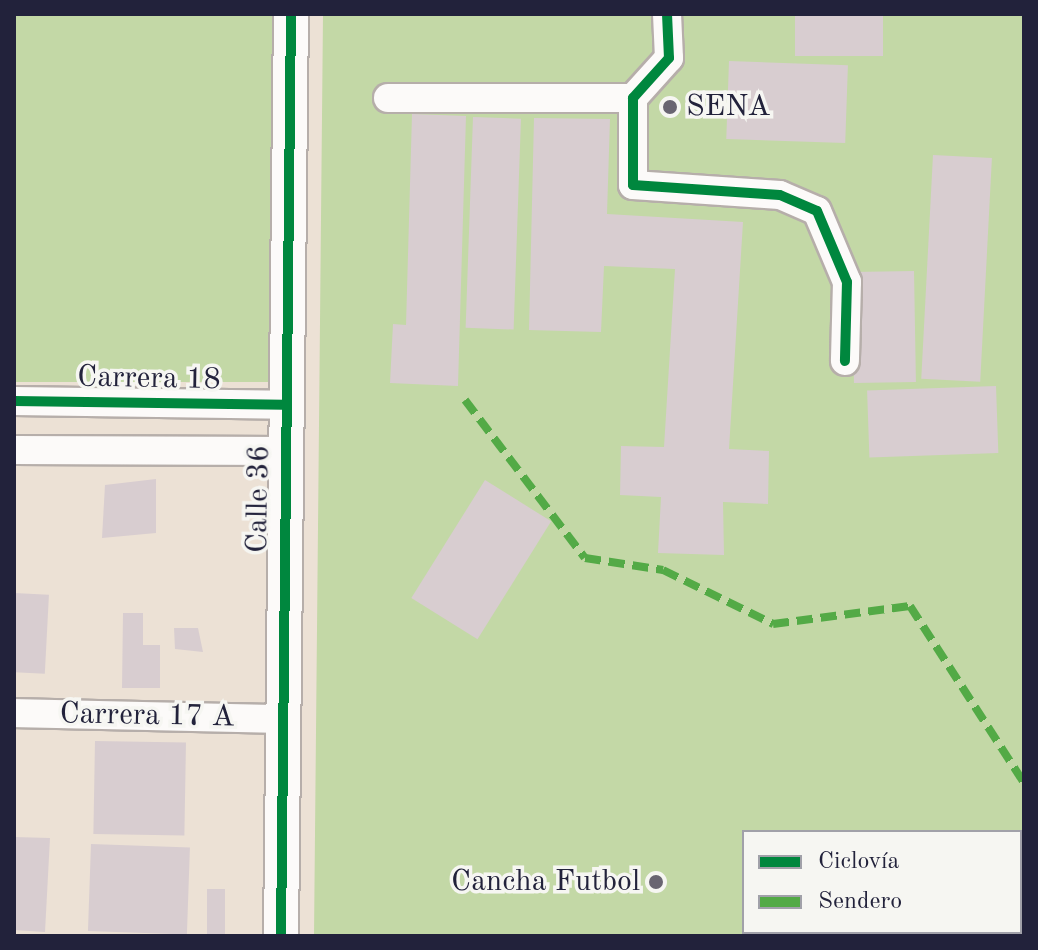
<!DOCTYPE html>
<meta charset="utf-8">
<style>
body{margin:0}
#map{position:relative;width:1038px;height:950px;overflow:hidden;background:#ece1d5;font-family:"Old Standard TT",serif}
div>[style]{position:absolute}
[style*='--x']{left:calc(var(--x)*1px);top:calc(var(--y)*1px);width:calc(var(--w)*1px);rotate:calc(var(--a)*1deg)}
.green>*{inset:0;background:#c3d8a6;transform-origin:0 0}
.building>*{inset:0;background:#d8cdd0;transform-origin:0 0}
.roads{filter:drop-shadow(2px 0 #b6aeaa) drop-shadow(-2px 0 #b6aeaa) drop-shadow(0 2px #b6aeaa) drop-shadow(0 -2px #b6aeaa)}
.minor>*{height:28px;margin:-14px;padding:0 14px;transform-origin:14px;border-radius:14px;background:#fcfaf9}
.tertiary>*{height:34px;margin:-17px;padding:0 17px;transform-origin:17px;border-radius:17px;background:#fcfaf9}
.quiet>*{height:8px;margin-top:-4px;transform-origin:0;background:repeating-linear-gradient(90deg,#53aa46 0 16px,transparent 0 24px)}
.cycleway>*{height:10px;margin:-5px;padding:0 5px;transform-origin:5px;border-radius:5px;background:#00873e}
.dots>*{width:22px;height:22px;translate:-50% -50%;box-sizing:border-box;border:4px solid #f6f6f2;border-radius:50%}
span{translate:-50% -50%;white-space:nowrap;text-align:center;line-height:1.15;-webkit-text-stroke:7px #f6f6f2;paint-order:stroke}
.poi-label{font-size:30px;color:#22223b}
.left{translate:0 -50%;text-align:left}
.right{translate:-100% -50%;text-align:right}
.street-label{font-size:30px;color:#22223b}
.frame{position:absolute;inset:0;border:16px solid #22223b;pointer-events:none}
.legend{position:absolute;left:742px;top:830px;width:280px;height:104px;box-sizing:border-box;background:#f6f6f2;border:2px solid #a1a1a9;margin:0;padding:10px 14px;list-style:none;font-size:24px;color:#22223b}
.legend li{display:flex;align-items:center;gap:16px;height:40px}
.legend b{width:40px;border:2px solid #a1a1a9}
</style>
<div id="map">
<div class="green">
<i style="left:14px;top:14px;width:266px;height:368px"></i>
<i style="clip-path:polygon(evenodd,323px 14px,1024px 14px,1024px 936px,314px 936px,323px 14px,744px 832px,1020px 832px,1020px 932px,744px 932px,744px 832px)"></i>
</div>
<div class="building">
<i style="left:795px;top:14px;width:88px;height:42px"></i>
<i style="left:729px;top:61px;width:119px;height:78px;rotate:2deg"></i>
<i style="clip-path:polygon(412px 114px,466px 116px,458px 386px,390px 383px,393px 324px,406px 325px)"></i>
<i style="left:473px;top:117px;width:48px;height:211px;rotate:2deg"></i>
<i style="clip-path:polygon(534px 118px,610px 119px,607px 214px,743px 222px,729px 449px,769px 451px,768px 504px,723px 502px,724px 555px,658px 553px,661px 497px,620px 495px,621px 446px,664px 447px,675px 269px,604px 266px,601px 332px,529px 330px)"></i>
<i style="left:933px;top:155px;width:59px;height:224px;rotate:3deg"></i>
<i style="left:914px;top:271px;width:111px;height:62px;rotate:89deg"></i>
<i style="left:996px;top:386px;width:67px;height:129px;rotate:88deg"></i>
<i style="clip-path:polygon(156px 479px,156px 533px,102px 538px,105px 485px)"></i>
<i style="left:485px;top:480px;width:78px;height:139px;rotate:32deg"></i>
<i style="left:14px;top:593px;width:35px;height:79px;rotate:3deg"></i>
<i style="clip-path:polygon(123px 613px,143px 613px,143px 645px,160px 645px,160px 688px,122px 688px)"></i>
<i style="clip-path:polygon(174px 628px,198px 628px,203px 652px,175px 649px)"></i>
<i style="left:95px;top:741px;width:91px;height:93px;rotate:1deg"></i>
<i style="clip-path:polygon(14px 837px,50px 838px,45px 932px,14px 930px)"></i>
<i style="left:91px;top:844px;width:99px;height:87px;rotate:2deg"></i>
<i style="left:207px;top:889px;width:18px;height:47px"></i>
</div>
<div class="roads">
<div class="minor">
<i style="--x:667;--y:14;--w:44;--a:87.4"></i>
<i style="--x:669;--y:58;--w:54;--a:132"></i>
<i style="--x:633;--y:98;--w:87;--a:90"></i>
<i style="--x:633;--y:185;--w:147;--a:3.9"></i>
<i style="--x:780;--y:195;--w:40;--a:23.4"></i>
<i style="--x:817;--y:211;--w:77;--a:67.1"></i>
<i style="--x:847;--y:282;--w:79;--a:91.5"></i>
<i style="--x:388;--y:98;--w:245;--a:0"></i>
<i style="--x:14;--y:401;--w:270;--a:0.8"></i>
<i style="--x:14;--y:450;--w:270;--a:0.2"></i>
<i style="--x:14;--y:713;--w:267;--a:1.3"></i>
</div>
<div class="tertiary">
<i style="--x:281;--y:936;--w:922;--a:-89.38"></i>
</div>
</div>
<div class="quiet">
<i style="--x:465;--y:400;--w:198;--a:52.8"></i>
<i style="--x:585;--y:558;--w:79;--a:8.7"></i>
<i style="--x:663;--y:570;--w:123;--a:26.1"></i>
<i style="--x:773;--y:624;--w:138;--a:-7.5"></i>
<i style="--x:910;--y:606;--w:211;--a:57.2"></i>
</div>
<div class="cycleway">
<i style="--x:667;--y:14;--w:44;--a:87.4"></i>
<i style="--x:669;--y:58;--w:54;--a:132"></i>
<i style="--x:633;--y:98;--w:87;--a:90"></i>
<i style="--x:633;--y:185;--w:147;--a:3.9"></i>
<i style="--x:780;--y:195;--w:40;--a:23.4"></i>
<i style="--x:817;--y:211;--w:77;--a:67.1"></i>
<i style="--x:847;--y:282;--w:79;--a:91.5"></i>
<i style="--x:14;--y:401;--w:270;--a:0.8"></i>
<i style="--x:281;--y:936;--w:922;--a:-89.38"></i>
</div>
<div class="dots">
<i style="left:670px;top:107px;background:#696571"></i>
<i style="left:656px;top:882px;background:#696571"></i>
</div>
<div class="poi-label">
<span class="left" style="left:686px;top:107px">SENA</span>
<span class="right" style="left:640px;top:882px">Cancha Futbol</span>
</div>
<div class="street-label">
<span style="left:149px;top:379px;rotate:1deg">Carrera 18</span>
<span style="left:259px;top:499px;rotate:-89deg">Calle 36</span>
<span style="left:147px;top:716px;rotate:1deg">Carrera 17 A</span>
</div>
<div class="frame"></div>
<ul class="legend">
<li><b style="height:10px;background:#00873e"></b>Ciclovía</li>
<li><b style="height:10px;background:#53aa46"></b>Sendero</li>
</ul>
</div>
